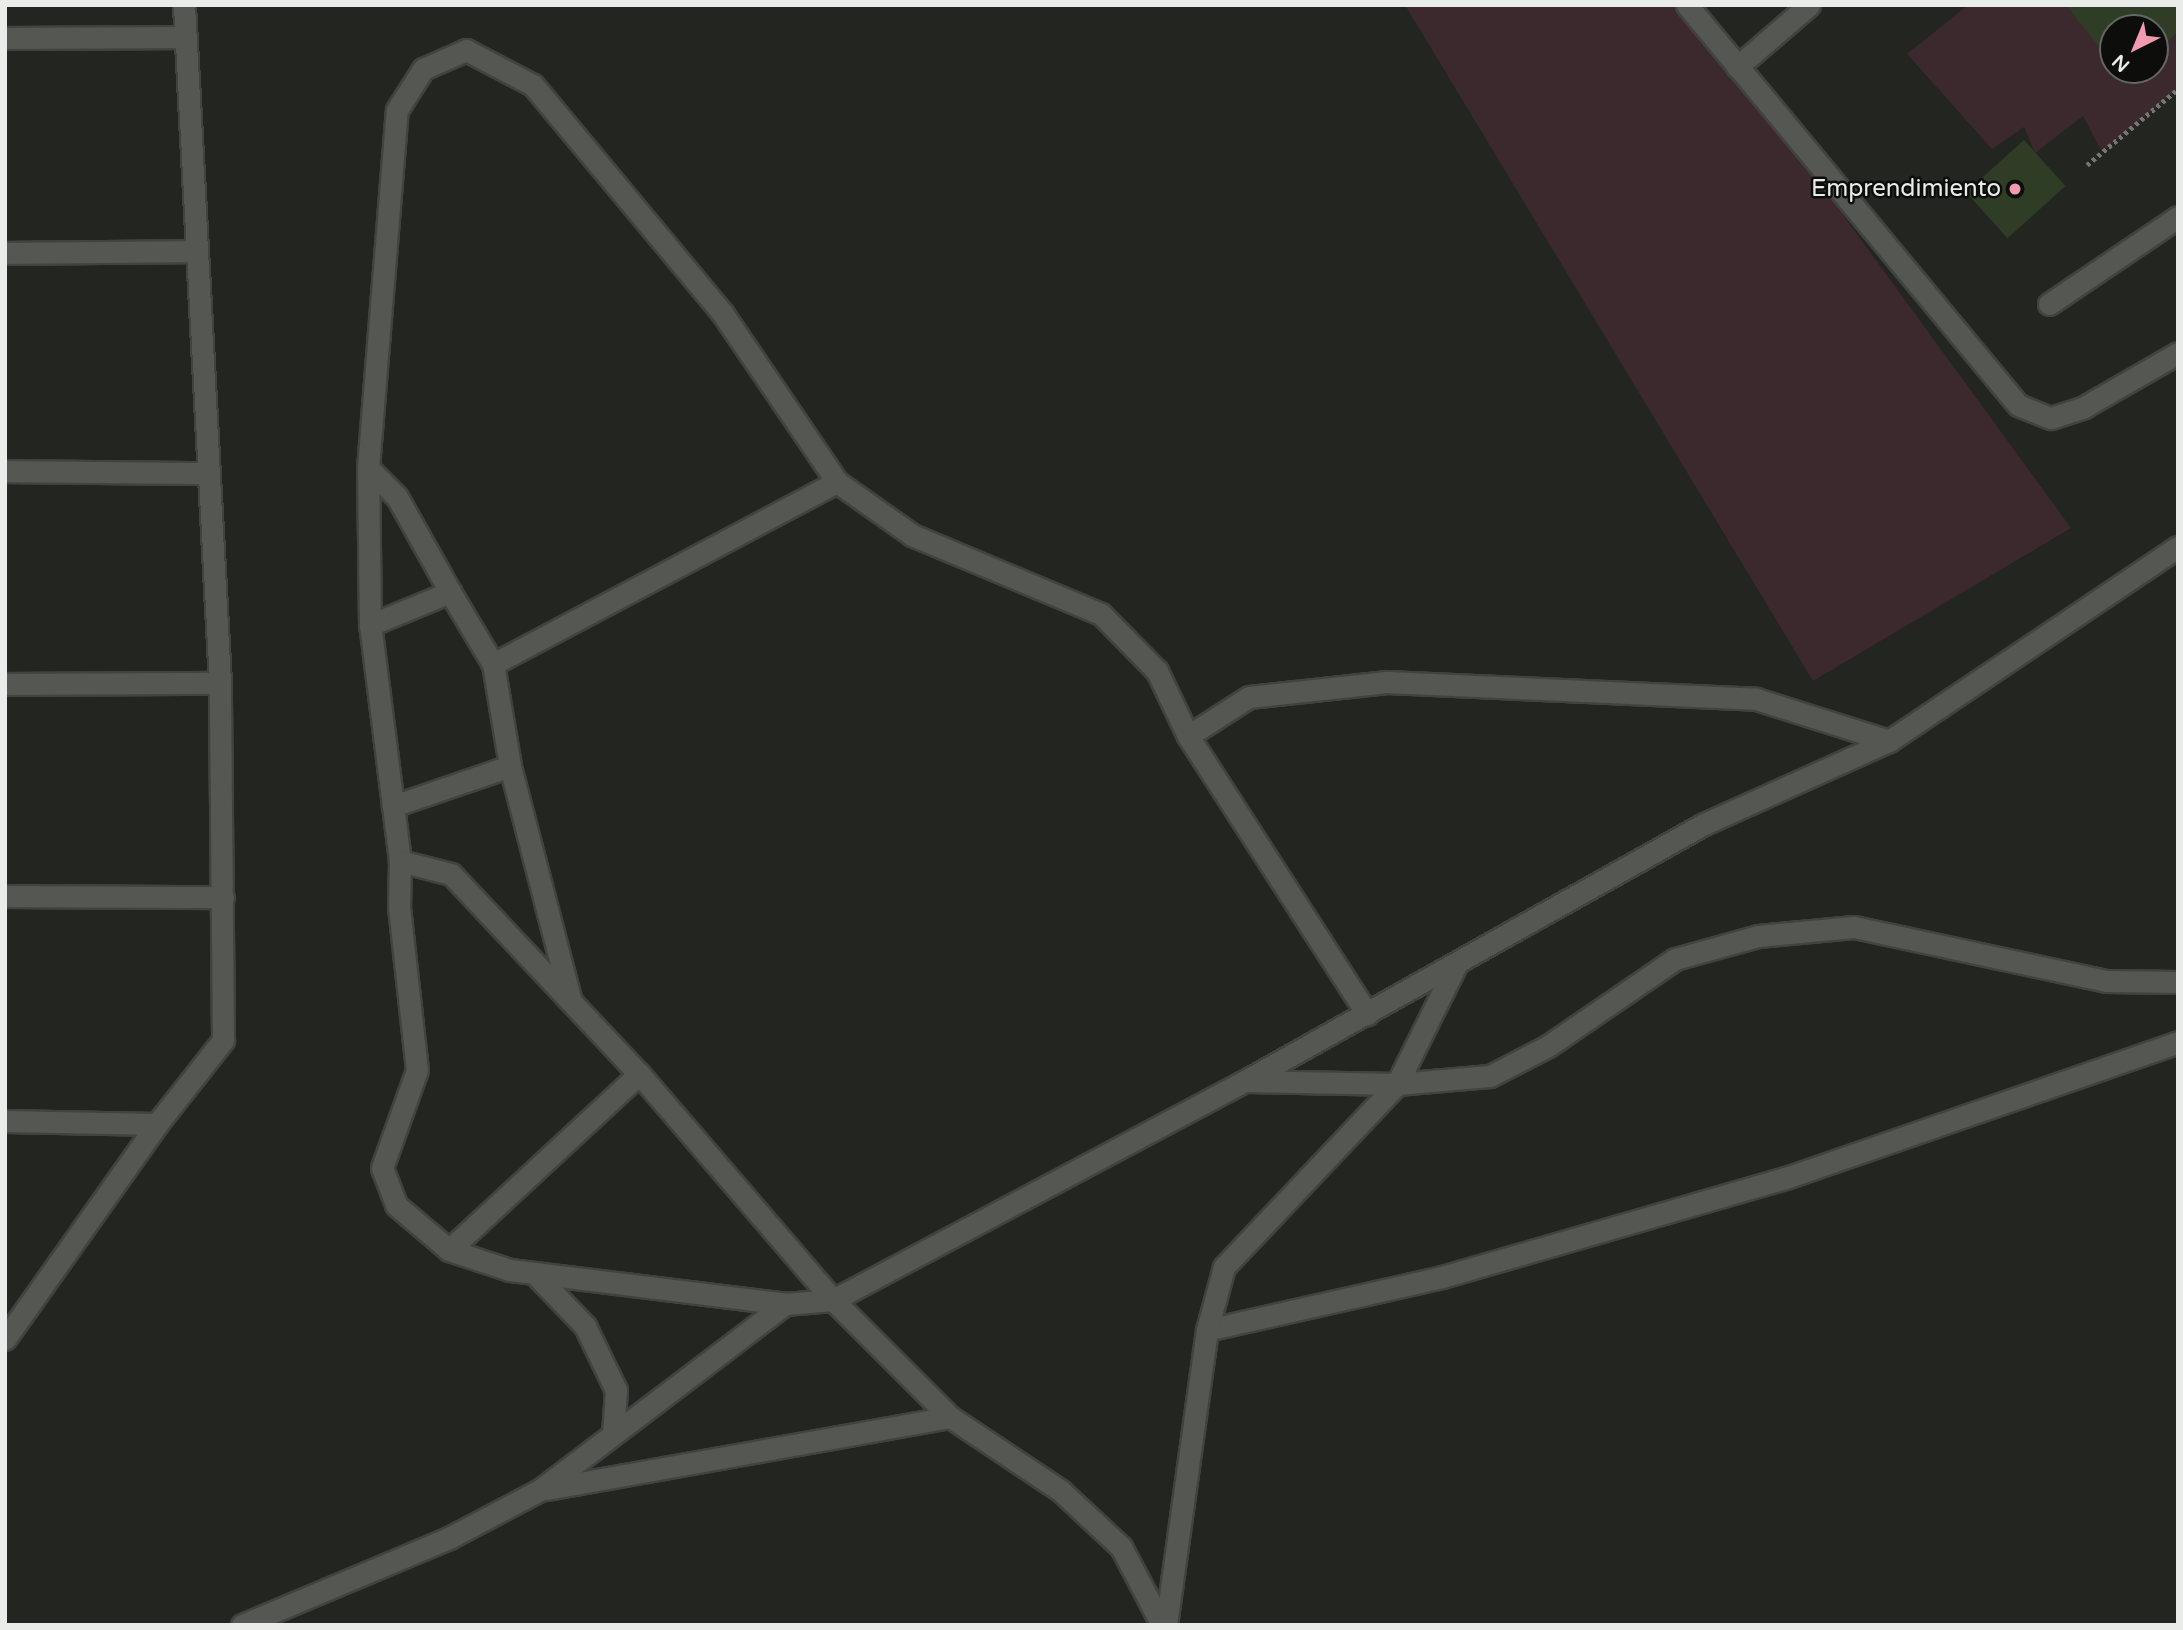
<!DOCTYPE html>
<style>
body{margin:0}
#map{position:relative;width:2183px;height:1630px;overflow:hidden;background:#232521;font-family:"Varela Round",sans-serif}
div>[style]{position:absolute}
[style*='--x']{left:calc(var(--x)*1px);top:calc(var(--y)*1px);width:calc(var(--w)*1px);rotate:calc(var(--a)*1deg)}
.green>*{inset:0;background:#3b292d}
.building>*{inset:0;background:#303d26;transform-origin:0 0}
.path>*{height:4.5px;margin-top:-2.25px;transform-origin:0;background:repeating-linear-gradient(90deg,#747672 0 3.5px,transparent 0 7px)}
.roads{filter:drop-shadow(2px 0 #414340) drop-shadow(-2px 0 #414340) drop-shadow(0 2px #414340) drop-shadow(0 -2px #414340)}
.lane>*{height:21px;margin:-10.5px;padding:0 10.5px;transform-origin:10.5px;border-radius:10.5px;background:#545752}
.street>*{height:21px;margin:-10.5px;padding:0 10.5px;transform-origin:10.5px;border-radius:10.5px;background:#545752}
.dots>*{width:19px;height:19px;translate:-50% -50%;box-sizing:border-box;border:4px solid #0d0e0c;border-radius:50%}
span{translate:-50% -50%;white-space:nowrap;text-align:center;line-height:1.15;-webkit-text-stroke:5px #0d0e0c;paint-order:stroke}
.poi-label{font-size:24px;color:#eaece9}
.right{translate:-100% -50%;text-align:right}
.frame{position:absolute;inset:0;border:7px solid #eaece9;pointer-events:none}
.north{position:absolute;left:2099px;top:14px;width:70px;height:70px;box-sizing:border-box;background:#0d0e0c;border:2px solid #656764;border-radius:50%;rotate:223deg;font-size:19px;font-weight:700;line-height:28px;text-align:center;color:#eaece9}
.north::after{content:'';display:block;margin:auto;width:24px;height:32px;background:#f29ab0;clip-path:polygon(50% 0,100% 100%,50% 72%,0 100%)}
</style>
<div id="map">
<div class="green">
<i style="clip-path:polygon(1405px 5px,1690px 5px,2071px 528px,1813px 681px)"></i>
<i style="clip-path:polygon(evenodd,1968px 5px,2178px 5px,2178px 89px,2102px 152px,2083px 116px,2035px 153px,2024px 127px,1992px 149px,1907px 54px,1968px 5px,2113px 28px,2155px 28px,2155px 70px,2113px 70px,2113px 28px)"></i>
</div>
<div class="building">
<i style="clip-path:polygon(2066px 5px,2178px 5px,2178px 32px,2155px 53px,2155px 28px,2113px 28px,2113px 64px)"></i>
<i style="clip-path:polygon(2118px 70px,2135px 70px,2125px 79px)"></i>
<i style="left:2024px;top:140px;width:62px;height:78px;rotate:48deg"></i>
</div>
<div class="path">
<i style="--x:2087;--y:165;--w:119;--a:-39.9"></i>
</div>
<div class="roads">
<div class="lane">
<i style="--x:1687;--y:5;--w:519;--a:50.39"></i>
<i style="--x:2018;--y:405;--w:35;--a:22"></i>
<i style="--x:2051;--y:418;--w:35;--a:-18"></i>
<i style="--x:2084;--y:407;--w:108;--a:-29.9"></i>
<i style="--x:1737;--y:67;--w:95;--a:-40.7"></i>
<i style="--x:2049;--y:304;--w:156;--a:-34"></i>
</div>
<div class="street">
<i style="--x:5;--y:38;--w:180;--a:-0.3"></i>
<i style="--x:5;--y:253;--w:192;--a:-0.6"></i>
<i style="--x:368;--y:468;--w:41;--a:45"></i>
<i style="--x:397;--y:497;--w:109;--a:60.8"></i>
<i style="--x:5;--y:471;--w:201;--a:0.6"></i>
<i style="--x:370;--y:625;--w:87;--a:-22.4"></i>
<i style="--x:450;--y:592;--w:84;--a:59.2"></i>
<i style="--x:493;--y:664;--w:103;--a:80.5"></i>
<i style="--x:510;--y:766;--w:124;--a:161.1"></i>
<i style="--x:493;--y:664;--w:389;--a:-27.9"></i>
<i style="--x:5;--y:684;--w:215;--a:-0.3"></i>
<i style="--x:1188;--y:736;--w:72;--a:-32.6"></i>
<i style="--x:1249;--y:697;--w:139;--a:-6.2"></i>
<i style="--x:1387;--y:682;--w:369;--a:2.6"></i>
<i style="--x:1756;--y:699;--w:139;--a:17.5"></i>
<i style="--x:510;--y:766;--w:240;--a:75.5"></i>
<i style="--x:400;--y:861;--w:238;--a:-97.2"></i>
<i style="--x:370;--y:625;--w:157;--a:-90.7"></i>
<i style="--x:368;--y:468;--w:359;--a:-85.4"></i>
<i style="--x:397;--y:110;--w:49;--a:-57.6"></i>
<i style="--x:423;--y:69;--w:47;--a:-23.8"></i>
<i style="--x:466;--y:50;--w:76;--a:27.6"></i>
<i style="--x:533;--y:85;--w:298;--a:50.3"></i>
<i style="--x:723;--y:314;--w:203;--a:55.8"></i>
<i style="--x:837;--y:482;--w:92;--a:35.2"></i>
<i style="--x:912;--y:535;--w:205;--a:22.7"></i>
<i style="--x:1101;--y:614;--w:80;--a:45.5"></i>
<i style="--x:1157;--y:671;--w:72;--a:64.5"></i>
<i style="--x:1188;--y:736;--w:331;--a:57.2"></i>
<i style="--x:5;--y:896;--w:218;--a:0.3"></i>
<i style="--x:1247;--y:1081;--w:150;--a:1.1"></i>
<i style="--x:1397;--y:1084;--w:93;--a:-4.9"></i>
<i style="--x:1490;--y:1076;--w:65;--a:-27.3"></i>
<i style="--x:1548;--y:1046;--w:154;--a:-34.4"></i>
<i style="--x:1675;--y:959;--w:86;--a:-15.5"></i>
<i style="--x:1758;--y:936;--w:96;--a:-5.4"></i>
<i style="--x:1854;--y:927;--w:258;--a:12.1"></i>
<i style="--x:2106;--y:981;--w:72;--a:0.8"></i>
<i style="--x:5;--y:1121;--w:152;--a:1.1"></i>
<i style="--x:449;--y:1250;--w:259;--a:-42.8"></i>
<i style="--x:534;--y:1273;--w:74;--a:46.1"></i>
<i style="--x:585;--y:1326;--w:71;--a:64.2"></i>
<i style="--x:616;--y:1390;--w:44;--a:93.9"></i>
<i style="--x:1207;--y:1330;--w:241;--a:-12.7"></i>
<i style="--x:1442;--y:1277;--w:358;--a:-16.1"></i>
<i style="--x:1786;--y:1178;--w:415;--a:-19.1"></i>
<i style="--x:5;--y:1339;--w:263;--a:-54.7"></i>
<i style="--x:157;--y:1124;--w:107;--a:-51.8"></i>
<i style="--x:223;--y:1040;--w:357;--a:-90.5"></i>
<i style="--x:220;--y:683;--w:679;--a:-93.04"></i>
<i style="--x:546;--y:1489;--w:410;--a:-10.1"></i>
<i style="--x:242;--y:1625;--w:225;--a:-22.8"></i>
<i style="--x:449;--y:1538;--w:103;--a:-27.8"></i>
<i style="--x:540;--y:1490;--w:308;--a:-37.2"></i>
<i style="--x:1162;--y:1625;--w:88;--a:-117.7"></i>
<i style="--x:1121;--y:1547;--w:82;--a:-137"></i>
<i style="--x:1061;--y:1491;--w:133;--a:-146.3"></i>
<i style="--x:950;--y:1417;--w:165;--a:-135"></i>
<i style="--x:833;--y:1300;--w:298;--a:-130.6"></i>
<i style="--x:639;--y:1074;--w:274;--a:-133.2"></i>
<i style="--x:451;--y:874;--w:53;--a:-165.7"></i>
<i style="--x:400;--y:861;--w:46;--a:91.2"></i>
<i style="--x:399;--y:907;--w:164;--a:83.7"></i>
<i style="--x:417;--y:1070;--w:104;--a:109.7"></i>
<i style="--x:382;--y:1168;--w:40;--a:69"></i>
<i style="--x:396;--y:1205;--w:70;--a:40.3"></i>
<i style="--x:449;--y:1250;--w:64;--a:18.2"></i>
<i style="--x:510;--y:1270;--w:277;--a:7"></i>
<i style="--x:785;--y:1304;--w:48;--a:-4.8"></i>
<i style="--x:833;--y:1300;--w:467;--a:-28"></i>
<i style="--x:1245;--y:1081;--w:526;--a:-29.25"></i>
<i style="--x:1704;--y:824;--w:203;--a:-24.2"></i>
<i style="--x:1889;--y:741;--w:348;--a:-33.9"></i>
<i style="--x:1166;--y:1625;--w:298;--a:-82.1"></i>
<i style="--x:1207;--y:1330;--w:65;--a:-74.9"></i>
<i style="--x:1224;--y:1267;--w:252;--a:-46.6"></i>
<i style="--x:1397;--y:1084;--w:135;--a:-63.6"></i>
</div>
</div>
<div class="dots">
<i style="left:2015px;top:189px;background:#f29ab0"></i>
</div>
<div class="poi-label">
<span class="right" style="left:2001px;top:189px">Emprendimiento</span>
</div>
<div class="frame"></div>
<div class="north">N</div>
</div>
